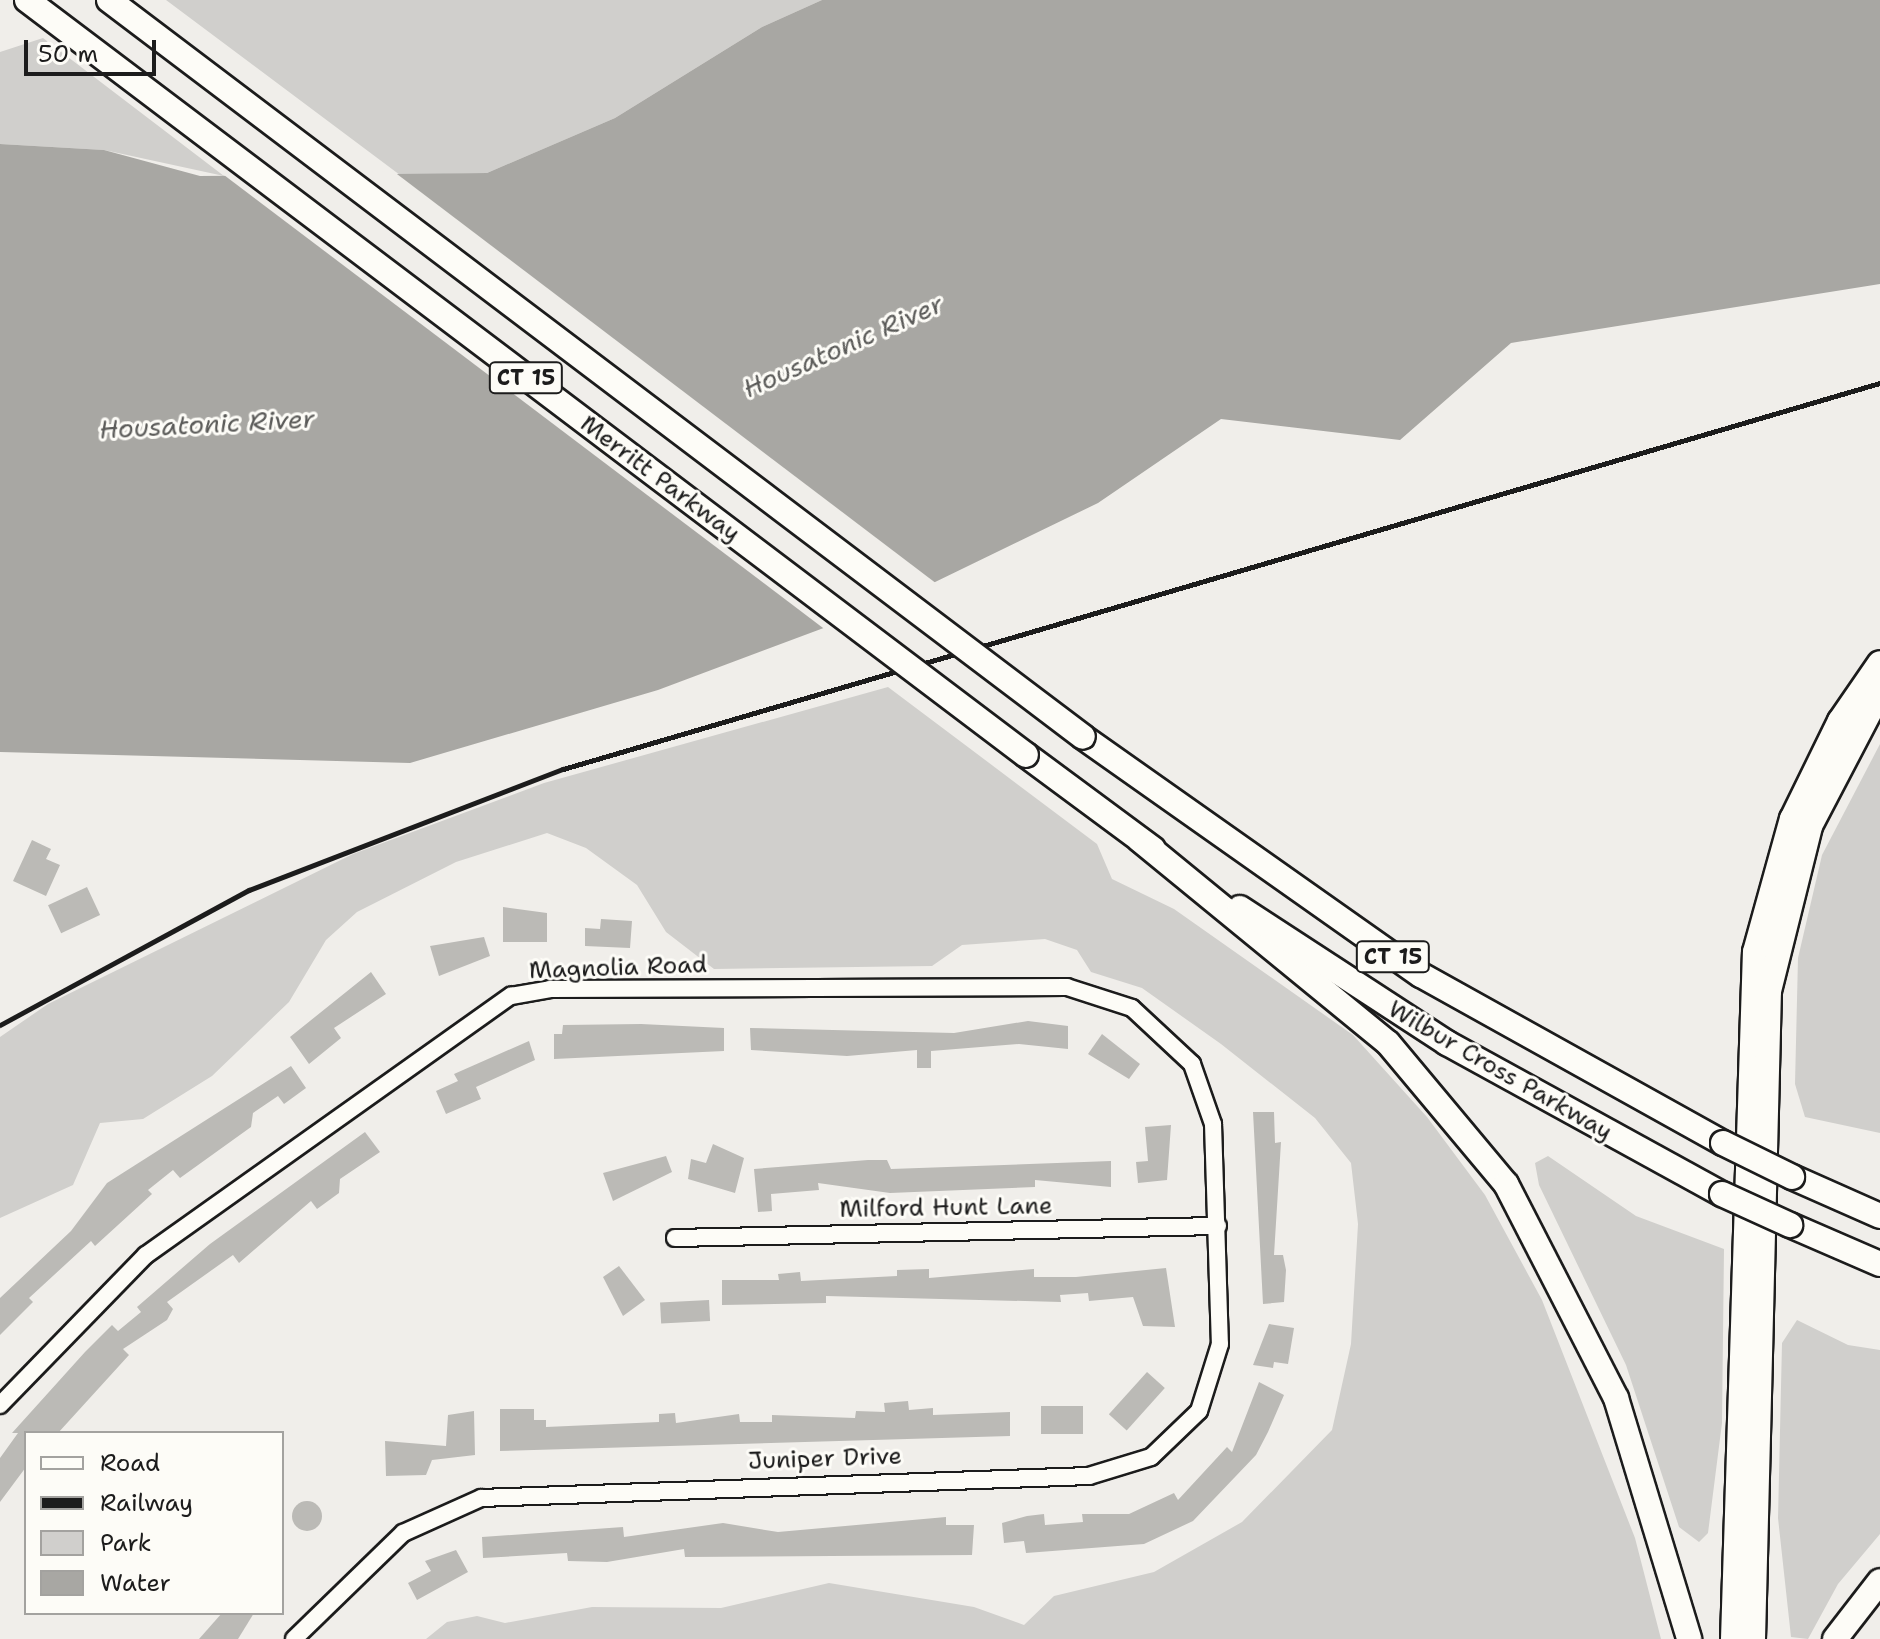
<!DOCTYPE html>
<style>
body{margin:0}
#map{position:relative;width:1880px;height:1639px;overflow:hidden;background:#f0eeea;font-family:"Shantell Sans",sans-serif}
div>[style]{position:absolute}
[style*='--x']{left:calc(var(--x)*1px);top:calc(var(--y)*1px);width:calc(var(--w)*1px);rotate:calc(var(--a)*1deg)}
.green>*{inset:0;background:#d0cfcc}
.water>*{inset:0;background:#a8a7a3}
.pier>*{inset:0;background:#f0eeea}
.building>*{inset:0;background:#bbbab6;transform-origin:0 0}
.round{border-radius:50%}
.roads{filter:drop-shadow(2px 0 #1c1c1c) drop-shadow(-2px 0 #1c1c1c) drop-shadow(0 2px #1c1c1c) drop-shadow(0 -2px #1c1c1c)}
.minor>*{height:16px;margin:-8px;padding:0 8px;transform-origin:8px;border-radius:8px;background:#fdfcf7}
.highway>*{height:24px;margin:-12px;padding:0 12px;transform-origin:12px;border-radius:12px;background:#fdfcf7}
.rail>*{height:5px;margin:-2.5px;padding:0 2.5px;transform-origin:2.5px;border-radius:2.5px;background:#1c1c1c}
.bridges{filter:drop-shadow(2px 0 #1c1c1c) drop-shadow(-2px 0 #1c1c1c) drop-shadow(0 2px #1c1c1c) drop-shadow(0 -2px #1c1c1c)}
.highway-bridge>*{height:24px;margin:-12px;padding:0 12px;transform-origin:12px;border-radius:12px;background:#fdfcf7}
span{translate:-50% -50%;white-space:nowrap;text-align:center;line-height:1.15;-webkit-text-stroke:6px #fdfcf7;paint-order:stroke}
.shield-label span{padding:2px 6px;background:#fdfcf7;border:2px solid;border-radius:6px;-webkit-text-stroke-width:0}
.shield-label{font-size:22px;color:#1c1c1c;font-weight:700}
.street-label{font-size:24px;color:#1c1c1c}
.water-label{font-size:26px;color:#5b5b59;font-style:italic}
.legend{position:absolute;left:24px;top:1431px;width:260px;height:184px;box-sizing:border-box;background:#fdfcf7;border:2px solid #a3a29f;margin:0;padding:10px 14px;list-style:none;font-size:24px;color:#1c1c1c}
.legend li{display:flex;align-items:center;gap:16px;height:40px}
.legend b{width:40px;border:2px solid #a3a29f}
.scale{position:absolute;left:24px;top:40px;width:132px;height:36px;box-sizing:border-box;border:4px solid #1c1c1c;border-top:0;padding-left:10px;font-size:24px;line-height:28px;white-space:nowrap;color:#1c1c1c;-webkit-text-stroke:6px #fdfcf7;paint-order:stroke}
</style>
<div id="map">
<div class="green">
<i style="clip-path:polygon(166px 0,822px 0,762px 27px,615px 118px,487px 173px,400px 175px)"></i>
<i style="clip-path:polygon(43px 38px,224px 176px,104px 150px,0 144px,0 52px)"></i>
<i style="clip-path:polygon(888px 687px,1097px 844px,1112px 879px,1174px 909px,1353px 1035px,1427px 1117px,1485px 1195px,1542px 1300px,1635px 1538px,1661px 1639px,426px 1639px,447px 1622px,477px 1616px,505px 1623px,592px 1607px,721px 1608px,829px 1583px,974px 1607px,1024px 1625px,1054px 1596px,1154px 1572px,1242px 1522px,1332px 1430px,1351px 1344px,1358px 1224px,1351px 1163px,1315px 1118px,1221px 1044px,1142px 988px,1091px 972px,1077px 950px,1045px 939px,962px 945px,932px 966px,714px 969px,666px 932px,637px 885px,586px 848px,547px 833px,456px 862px,357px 912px,326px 940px,289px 1002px,212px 1076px,143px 1119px,100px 1123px,73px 1185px,0 1218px,0 1037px,48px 1004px,353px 854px,544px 783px)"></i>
<i style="clip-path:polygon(1880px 744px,1880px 1133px,1805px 1117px,1795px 1084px,1798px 958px,1822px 855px)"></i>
<i style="clip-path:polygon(1548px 1156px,1636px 1216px,1724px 1249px,1722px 1423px,1708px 1533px,1699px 1542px,1679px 1527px,1626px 1365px,1539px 1185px,1535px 1163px)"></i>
<i style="clip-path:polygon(1797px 1320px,1848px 1345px,1880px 1350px,1880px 1534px,1838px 1584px,1808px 1639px,1791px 1637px,1778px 1518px,1782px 1343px)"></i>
</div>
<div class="water">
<i style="clip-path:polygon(822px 0,1880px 0,1880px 284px,1511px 343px,1400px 440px,1221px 419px,1098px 503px,896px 601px,658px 690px,410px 763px,0 752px,0 144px,104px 150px,200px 176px,487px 173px,615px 118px,762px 27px)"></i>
</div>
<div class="pier">
<i style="clip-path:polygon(393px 171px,937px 584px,827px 631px,220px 172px)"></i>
</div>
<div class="building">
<i style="clip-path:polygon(32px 840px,51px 849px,46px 859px,60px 865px,46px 896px,13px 881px)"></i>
<i style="left:87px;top:887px;width:31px;height:43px;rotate:65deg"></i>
<i style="clip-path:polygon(503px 907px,547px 913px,547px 942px,503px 942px)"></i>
<i style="clip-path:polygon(601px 919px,632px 921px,630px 948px,585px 946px,585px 928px,600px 929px)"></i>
<i style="clip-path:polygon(484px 937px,490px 956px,439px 976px,430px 946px)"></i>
<i style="clip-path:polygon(371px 972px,386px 994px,334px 1028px,341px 1038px,309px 1064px,290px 1037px)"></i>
<i style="clip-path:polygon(1028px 1021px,1068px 1026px,1068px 1049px,1019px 1044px,931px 1051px,931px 1068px,917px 1068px,917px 1050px,847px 1056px,751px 1050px,750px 1028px,954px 1033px)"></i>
<i style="clip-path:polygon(641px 1024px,724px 1028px,724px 1051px,554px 1059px,554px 1034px,562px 1034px,563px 1025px)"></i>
<i style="clip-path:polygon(1102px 1034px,1140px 1064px,1129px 1079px,1088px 1054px)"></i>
<i style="clip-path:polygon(529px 1041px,535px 1060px,476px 1087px,481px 1099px,446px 1114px,436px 1091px,458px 1081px,454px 1074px)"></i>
<i style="clip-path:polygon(291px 1066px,306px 1088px,284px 1104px,278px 1096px,253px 1113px,251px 1127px,180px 1178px,173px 1170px,148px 1190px,152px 1194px,95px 1246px,91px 1241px,29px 1298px,33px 1302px,0 1335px,0 1298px,71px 1231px,107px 1183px)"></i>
<i style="clip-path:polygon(1253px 1112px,1274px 1112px,1275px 1143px,1281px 1142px,1274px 1255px,1283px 1255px,1286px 1270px,1284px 1302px,1263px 1304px)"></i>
<i style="clip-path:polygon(1171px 1125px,1167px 1180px,1138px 1183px,1136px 1162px,1148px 1161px,1145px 1127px)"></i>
<i style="clip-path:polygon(365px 1132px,380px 1152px,340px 1179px,339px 1193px,317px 1209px,311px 1201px,239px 1263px,233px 1255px,167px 1302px,173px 1309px,167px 1320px,123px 1349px,129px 1355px,58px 1433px,26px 1433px,26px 1467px,0 1502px,0 1458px,18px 1433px,12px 1433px,85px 1352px,112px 1325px,118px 1331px,141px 1312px,137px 1307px,210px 1244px)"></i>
<i style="clip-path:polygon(713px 1144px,744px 1158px,735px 1193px,688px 1179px,691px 1159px,706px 1163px)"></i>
<i style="clip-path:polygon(666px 1156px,672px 1172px,613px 1201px,603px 1173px)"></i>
<i style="clip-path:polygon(868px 1160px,887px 1160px,891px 1169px,1111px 1161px,1111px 1187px,1035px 1180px,1035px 1187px,890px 1193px,818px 1183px,819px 1190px,771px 1194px,772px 1211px,758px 1212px,754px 1169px)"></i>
<i style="clip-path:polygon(619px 1266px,645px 1300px,623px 1316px,603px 1277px)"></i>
<i style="clip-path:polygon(1166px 1268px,1175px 1327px,1143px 1326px,1133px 1297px,1089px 1301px,1088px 1293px,1060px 1295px,1061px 1302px,826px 1296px,826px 1303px,722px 1305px,722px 1280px,779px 1280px,778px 1274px,800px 1272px,801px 1281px,897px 1276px,897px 1270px,929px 1269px,929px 1278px,1034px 1269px,1034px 1277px,1076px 1277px)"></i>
<i style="left:709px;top:1300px;width:21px;height:49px;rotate:87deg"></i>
<i style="clip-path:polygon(1269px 1324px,1294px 1328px,1288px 1364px,1274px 1362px,1273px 1368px,1253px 1365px)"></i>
<i style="left:1147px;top:1372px;width:24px;height:57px;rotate:42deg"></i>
<i style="clip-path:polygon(1259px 1382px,1284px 1395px,1268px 1432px,1256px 1455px,1193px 1521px,1144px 1544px,1026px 1553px,1024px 1541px,1004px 1543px,1002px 1523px,1027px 1516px,1044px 1514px,1045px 1525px,1083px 1522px,1082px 1514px,1129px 1514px,1174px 1493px,1178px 1500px,1227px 1447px,1232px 1452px)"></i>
<i style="clip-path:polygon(908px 1401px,909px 1410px,933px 1408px,933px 1415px,1010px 1412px,1010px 1436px,500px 1451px,500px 1409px,534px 1409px,534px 1420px,546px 1420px,546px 1427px,659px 1422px,659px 1414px,675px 1413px,676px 1423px,739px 1414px,740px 1422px,772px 1422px,772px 1415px,855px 1418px,856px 1411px,885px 1412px,884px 1403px)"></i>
<i style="left:1041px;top:1406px;width:42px;height:28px"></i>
<i style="clip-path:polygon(474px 1411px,475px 1455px,432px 1460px,426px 1475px,386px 1476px,385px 1441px,446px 1446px,448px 1415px)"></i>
<i class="round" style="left:292px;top:1501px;width:30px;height:30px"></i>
<i style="clip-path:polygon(946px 1517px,946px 1525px,974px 1525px,972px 1555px,685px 1557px,684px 1549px,607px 1562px,568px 1561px,567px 1553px,483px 1558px,482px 1537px,623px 1527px,624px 1537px,723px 1523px,778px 1532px)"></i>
<i style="clip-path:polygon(456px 1550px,468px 1572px,417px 1600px,408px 1583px,431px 1571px,425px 1561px)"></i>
<i style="clip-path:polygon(222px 1613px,254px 1613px,238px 1639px,199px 1639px)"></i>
</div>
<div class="roads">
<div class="minor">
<i style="--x:675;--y:1238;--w:543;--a:-1.27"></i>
<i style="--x:0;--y:1405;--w:209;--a:-45.8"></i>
<i style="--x:146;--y:1255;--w:448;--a:-35.4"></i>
<i style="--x:511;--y:996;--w:40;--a:-10"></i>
<i style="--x:550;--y:989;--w:517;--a:-0.22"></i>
<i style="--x:1067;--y:987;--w:68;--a:17.9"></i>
<i style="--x:1132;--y:1008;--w:82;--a:43"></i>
<i style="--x:1192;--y:1064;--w:64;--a:70.7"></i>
<i style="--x:1213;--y:1124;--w:220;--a:88.2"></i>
<i style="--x:1220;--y:1344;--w:70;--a:107.4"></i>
<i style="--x:1199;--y:1411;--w:66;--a:136.2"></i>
<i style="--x:1151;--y:1457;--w:65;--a:163"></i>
<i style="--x:1089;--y:1476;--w:608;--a:177.93"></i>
<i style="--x:481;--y:1498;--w:85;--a:155.8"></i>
<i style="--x:403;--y:1533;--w:152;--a:135.8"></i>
</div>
<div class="highway">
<i style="--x:1083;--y:737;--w:413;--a:35.2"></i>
<i style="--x:1421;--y:975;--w:346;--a:29.1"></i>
<i style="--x:1026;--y:755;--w:158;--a:36.5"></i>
<i style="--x:1140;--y:840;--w:320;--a:39.3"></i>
<i style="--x:1388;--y:1043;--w:184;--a:50.1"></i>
<i style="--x:1506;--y:1184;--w:241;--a:62.8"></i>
<i style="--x:1616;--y:1398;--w:252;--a:73.1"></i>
<i style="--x:1240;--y:908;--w:247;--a:33.1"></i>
<i style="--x:1447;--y:1043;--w:314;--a:28.8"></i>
<i style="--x:1792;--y:1177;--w:96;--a:23.9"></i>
<i style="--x:1790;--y:1225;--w:98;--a:23.4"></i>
<i style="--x:1733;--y:1639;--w:687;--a:-88.17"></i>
<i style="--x:1755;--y:952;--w:138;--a:-74.5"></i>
<i style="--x:1792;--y:819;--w:109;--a:-63.9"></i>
<i style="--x:1840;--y:721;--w:70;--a:-55.4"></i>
<i style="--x:1753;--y:1639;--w:648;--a:-88.59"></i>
<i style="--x:1769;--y:991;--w:170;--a:-76"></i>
<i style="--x:1810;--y:826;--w:151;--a:-62.4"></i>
<i style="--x:1835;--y:1639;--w:73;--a:-52.2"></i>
</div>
</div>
<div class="rail">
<i style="--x:0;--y:1025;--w:283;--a:-28.5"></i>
<i style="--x:249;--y:890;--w:337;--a:-21.1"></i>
<i style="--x:563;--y:769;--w:1372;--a:-16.34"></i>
</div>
<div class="bridges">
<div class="highway-bridge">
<i style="--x:27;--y:0;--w:1252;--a:37.08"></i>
<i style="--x:109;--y:0;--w:1221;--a:37.11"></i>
<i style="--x:1723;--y:1143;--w:77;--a:26.2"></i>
<i style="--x:1722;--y:1194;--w:75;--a:24.5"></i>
</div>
</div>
<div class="shield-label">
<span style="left:526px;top:378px">CT 15</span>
<span style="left:1393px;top:957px">CT 15</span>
</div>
<div class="street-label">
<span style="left:660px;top:479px;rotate:37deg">Merritt Parkway</span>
<span style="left:618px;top:968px;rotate:-2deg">Magnolia Road</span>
<span style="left:1500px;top:1071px;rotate:30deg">Wilbur Cross Parkway</span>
<span style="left:946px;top:1208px;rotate:-1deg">Milford Hunt Lane</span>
<span style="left:825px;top:1459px;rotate:-2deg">Juniper Drive</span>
</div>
<div class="water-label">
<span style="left:843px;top:346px;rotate:-24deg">Housatonic River</span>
<span style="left:207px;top:424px;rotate:-3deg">Housatonic River</span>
</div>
<ul class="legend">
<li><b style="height:10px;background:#fdfcf7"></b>Road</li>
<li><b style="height:10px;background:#1c1c1c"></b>Railway</li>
<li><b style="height:22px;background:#d0cfcc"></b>Park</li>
<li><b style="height:22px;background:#a8a7a3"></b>Water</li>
</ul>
<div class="scale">50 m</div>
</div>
